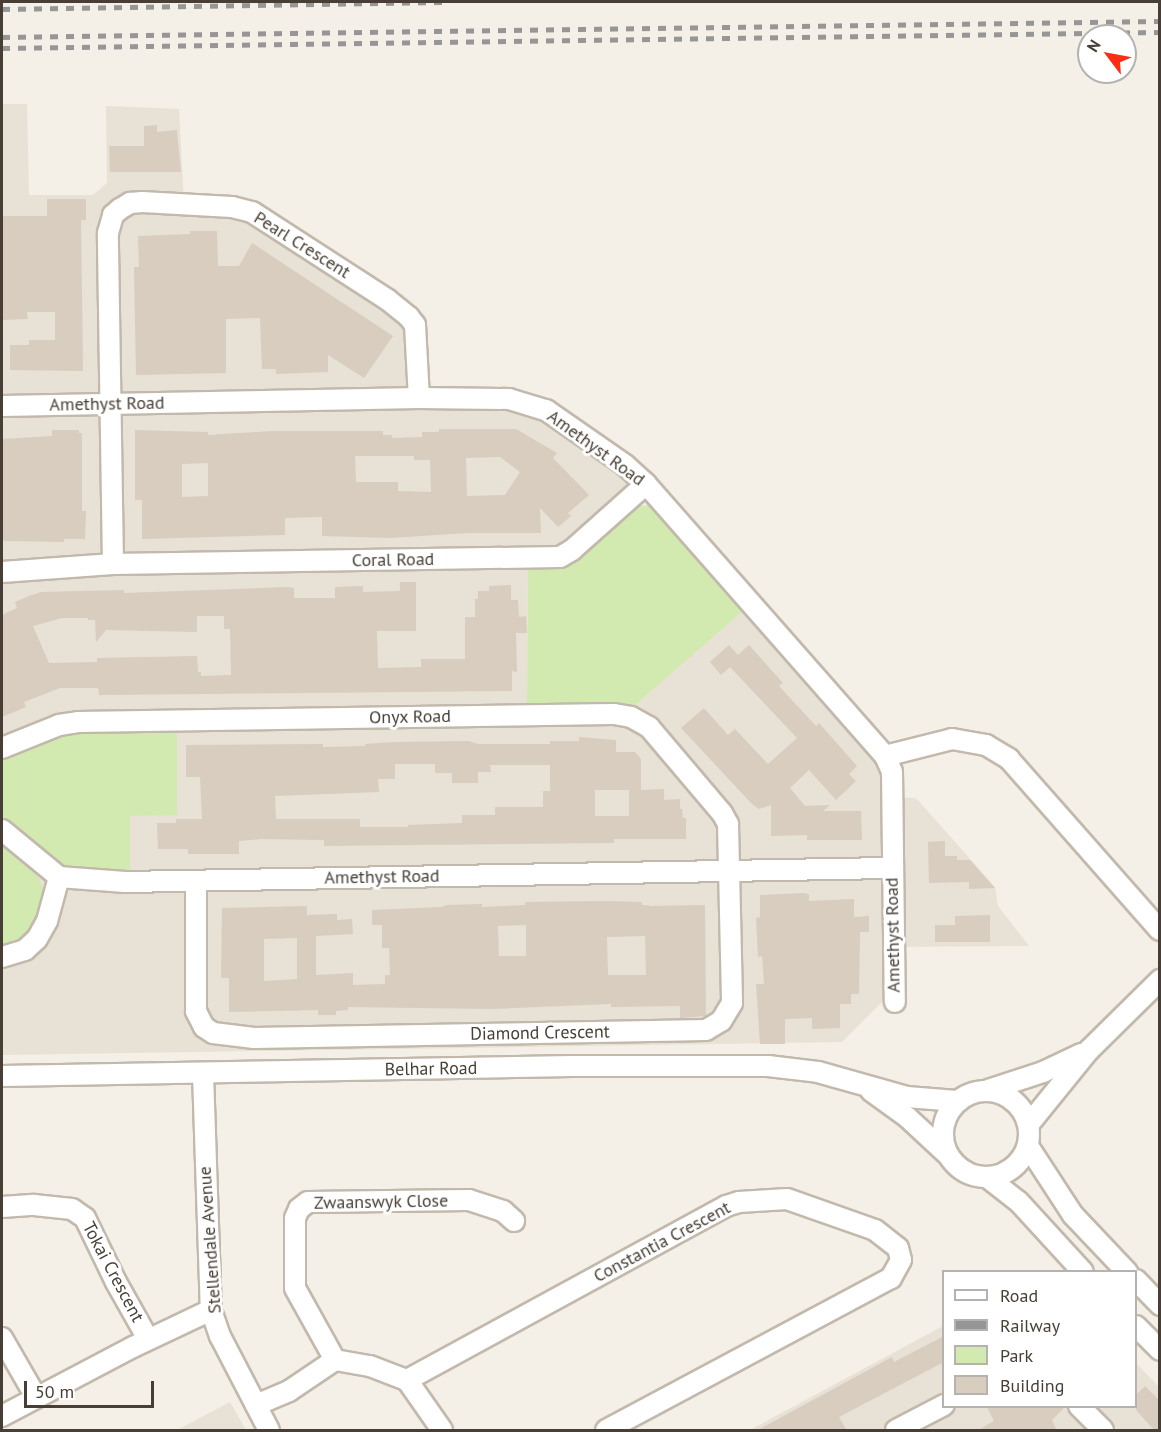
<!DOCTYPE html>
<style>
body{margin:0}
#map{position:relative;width:1161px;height:1432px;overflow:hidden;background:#f4efe7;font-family:"PT Sans",sans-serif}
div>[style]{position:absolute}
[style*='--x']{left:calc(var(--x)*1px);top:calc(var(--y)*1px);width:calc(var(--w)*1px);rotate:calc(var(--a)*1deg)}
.residential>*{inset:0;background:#e8e1d5}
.green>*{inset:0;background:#d2e9af}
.building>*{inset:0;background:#d8cdbf}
.roads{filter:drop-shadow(2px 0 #c2b9ac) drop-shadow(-2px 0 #c2b9ac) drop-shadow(0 2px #c2b9ac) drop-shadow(0 -2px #c2b9ac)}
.minor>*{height:20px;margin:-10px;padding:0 10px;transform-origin:10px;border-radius:10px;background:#fff}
.minor>.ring{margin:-10px;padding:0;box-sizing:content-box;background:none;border:20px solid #fff;border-radius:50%}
.rail>*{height:4.5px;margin-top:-2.25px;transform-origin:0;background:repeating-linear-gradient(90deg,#969696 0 8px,transparent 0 16px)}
span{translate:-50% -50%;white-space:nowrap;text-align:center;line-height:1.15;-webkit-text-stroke:6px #fff;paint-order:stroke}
.street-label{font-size:18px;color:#473f36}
.frame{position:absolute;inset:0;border:3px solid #473f36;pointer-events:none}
.legend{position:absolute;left:942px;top:1270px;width:195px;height:138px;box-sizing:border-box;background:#fff;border:2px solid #b5b2af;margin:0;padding:8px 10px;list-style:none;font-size:18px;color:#473f36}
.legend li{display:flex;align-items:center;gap:12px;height:30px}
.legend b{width:30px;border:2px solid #b5b2af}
.north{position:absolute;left:1077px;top:24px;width:60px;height:60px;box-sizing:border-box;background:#fff;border:2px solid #b5b2af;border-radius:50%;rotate:302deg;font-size:16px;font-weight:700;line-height:24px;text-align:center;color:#473f36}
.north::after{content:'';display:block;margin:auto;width:21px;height:27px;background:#fd2c15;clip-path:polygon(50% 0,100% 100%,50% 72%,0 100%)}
.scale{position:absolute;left:24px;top:1381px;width:130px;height:27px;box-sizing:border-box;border:3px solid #473f36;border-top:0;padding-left:8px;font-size:18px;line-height:21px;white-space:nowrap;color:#473f36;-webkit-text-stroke:4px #fff;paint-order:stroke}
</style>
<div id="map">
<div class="residential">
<i style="clip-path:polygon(2px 104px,27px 104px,29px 195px,93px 195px,107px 183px,106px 106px,179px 109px,184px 205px,232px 208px,414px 326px,418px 400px,521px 402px,646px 485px,572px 551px,528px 559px,527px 714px,625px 714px,752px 602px,885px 755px,893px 797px,916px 798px,995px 887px,998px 906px,1029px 946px,892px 947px,893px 991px,842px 1042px,2px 1055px)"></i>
<i style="clip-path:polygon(943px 1326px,944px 1406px,1136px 1406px,1136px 1363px,1159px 1387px,1159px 1430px,750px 1430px)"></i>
<i style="clip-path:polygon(230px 1402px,246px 1430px,177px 1430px)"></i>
</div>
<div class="green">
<i style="clip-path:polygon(647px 505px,653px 507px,746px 608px,633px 707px,527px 707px,528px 566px,635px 507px)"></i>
<i style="clip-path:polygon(177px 729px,177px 815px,130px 816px,130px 871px,61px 869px,2px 824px,2px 755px,68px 731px)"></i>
<i style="clip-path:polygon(2px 845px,37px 875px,45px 892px,32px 936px,27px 941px,2px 950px)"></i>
</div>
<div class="building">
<i style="clip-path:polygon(157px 125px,157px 132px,177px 130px,181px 172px,110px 172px,109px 146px,144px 146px,144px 126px)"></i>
<i style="clip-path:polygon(47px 199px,86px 199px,86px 220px,81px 220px,83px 371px,10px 370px,10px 345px,29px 345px,29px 340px,55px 340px,55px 312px,27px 312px,28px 319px,2px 320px,2px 216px,47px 216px)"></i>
<i style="clip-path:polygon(190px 231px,217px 231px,218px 266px,239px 266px,252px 243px,393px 336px,364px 378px,328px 355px,328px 372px,276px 374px,276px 369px,262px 369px,260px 318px,226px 319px,226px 373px,136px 375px,134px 267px,139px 267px,138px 236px,190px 234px)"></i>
<i style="clip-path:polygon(evenodd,439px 429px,516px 429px,557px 453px,553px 458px,589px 495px,568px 513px,571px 516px,558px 527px,540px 508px,541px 533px,467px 533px,391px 538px,322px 536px,322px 517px,285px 518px,285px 535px,142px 539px,142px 500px,135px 500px,135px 430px,208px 432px,208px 435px,272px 431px,383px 431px,383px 435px,392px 435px,392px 438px,422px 437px,422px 432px,439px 432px,439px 429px,355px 456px,414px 456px,414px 460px,430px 460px,431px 492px,398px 491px,398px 482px,356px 482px,355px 456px,439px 429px,500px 457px,520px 472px,505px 495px,467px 496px,466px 458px,500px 457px,439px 429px,208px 463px,208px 496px,182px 497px,182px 464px,208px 463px)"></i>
<i style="clip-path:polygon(52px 430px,79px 430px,79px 433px,82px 433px,82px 511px,86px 511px,85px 539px,64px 539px,64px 542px,2px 541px,2px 439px,52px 436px)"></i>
<i style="clip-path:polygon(evenodd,400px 582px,416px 582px,416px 631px,377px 631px,378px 668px,421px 667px,421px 659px,465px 659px,465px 617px,475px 617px,475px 599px,478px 599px,478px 591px,489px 591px,489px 586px,511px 585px,511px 600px,518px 600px,519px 617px,526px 616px,527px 633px,516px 633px,517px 672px,512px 671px,512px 691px,99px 695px,98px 688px,60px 688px,24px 702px,26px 707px,2px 717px,2px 615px,17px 608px,15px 602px,29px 596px,41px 592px,124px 590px,124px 593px,288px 587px,294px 588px,294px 598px,335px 598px,335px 587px,363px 586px,363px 592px,400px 591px,400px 582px,197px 616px,224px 616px,224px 629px,230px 629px,231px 675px,201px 676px,201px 672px,198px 672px,197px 656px,97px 658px,97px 662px,49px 663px,33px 626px,62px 618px,88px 618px,88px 620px,95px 620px,96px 642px,106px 630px,197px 632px,197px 616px)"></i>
<i style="clip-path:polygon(729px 645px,738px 655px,749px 645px,783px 683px,779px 686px,816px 726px,819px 723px,857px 766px,849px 774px,856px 781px,836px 800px,809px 770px,790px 788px,805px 806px,830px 805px,823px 811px,861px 811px,862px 840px,807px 840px,807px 835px,771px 836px,771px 805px,759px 809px,752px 804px,681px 728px,704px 708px,728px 735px,735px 729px,768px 764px,797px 738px,730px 667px,721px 675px,710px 662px)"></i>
<i style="clip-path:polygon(evenodd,579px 737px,616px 740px,616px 752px,635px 752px,641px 759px,641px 790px,664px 789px,664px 800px,680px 799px,680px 809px,682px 809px,683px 818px,686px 818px,686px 839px,614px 839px,614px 843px,324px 846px,324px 840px,261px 839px,239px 841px,239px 854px,188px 854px,188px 849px,158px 849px,157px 823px,176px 823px,176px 819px,202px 819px,200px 777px,186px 777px,186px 745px,323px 744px,323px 747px,365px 746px,365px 744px,394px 742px,469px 741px,478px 744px,550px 744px,550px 741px,579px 741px,579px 737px,395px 764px,435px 764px,435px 773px,452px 773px,452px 783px,478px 783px,478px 772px,491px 772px,490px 765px,550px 765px,550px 791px,543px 791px,543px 807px,495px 807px,495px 815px,462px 815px,462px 823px,408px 825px,408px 827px,360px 827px,360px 819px,276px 819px,275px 796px,379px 792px,378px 779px,395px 779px,395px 764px,579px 737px,595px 790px,639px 790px,629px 790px,629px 816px,595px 816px,595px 790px)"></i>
<i style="clip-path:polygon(945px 841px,945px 856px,957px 856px,957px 860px,970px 860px,995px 888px,969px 889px,969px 882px,929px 883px,928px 842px)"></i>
<i style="clip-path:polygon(803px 893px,809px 894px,809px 901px,854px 899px,854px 917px,869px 916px,869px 932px,860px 932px,859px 994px,851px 994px,851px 1004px,840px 1004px,840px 1028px,812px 1029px,812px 1018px,785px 1019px,785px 1044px,760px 1044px,756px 984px,764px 984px,762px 956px,758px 957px,756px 918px,760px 917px,760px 895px)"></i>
<i style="clip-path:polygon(evenodd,605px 901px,642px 902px,642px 905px,652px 906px,705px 905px,706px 1016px,680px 1018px,680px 1006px,611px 1007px,611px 1004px,493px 1009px,348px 1007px,348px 1010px,336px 1011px,336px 1015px,318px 1015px,318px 1010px,229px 1012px,229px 978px,221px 978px,222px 908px,307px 906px,307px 915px,337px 914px,337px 920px,352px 919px,353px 934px,316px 936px,316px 975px,353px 973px,353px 985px,385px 984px,385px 975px,390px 975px,389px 948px,382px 948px,382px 925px,372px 925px,372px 910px,441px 907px,447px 905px,482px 904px,482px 907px,525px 905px,525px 902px,605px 901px,526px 925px,526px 956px,499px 956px,498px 926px,526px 925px,605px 901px,645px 936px,646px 975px,608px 975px,607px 937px,645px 936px,605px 901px,297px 938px,297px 979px,264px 981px,264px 939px,297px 938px)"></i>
<i style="clip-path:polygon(990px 915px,990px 942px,935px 942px,935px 925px,955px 925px,955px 916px)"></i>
<i style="clip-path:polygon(944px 1336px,944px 1362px,839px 1417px,847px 1431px,756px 1431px,892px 1357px,894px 1362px)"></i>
<i style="clip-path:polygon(1145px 1386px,1160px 1401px,1160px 1431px,1155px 1431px,1136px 1410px,1136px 1395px)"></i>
<i style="clip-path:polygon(987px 1407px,1065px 1407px,1052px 1420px,1057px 1431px,977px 1431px,994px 1421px)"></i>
</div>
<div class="roads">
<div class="minor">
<i style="--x:2;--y:406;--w:417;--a:-1.1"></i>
<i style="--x:419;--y:398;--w:90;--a:0.6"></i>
<i style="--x:509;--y:399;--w:39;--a:17"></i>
<i style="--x:546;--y:410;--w:96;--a:34.8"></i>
<i style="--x:625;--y:465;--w:28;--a:42"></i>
<i style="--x:646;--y:484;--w:362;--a:48.7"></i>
<i style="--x:885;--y:756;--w:17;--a:66"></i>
<i style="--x:892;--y:772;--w:230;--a:89.3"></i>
<i style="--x:113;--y:564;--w:331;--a:-90.9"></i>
<i style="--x:108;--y:233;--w:19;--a:-74"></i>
<i style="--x:113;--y:215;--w:9;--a:-41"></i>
<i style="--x:120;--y:209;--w:12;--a:-31"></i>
<i style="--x:130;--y:203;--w:12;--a:-5"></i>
<i style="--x:142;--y:202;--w:90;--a:3.2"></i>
<i style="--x:232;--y:207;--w:21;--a:14"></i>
<i style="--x:252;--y:212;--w:162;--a:32.9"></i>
<i style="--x:388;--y:300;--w:27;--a:39"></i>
<i style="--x:409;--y:317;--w:10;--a:53"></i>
<i style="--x:415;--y:325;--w:73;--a:86.9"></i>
<i style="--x:2;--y:572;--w:111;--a:-4.1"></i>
<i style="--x:113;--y:564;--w:447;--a:-0.9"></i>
<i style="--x:560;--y:557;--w:14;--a:-30"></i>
<i style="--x:572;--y:550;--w:99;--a:-41.7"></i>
<i style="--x:2;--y:748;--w:61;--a:-22"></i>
<i style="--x:59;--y:725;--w:19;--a:-9"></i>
<i style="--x:78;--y:722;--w:536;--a:-0.86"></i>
<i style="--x:614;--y:714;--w:17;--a:10"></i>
<i style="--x:631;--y:717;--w:21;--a:29"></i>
<i style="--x:649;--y:727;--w:113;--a:49.7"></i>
<i style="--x:722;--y:813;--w:13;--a:61"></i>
<i style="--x:728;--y:824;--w:179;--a:88.7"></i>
<i style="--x:732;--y:1003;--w:21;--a:121"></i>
<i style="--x:721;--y:1021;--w:17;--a:149"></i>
<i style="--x:706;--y:1030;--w:452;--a:179"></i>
<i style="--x:254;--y:1038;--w:41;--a:-173"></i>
<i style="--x:213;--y:1033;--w:11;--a:-146"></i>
<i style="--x:204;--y:1027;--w:18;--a:-117"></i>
<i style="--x:196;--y:1011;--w:130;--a:-90"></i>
<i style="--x:885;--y:756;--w:69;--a:-14.2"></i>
<i style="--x:952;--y:739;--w:35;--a:10"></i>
<i style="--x:986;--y:745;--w:27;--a:31"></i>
<i style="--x:1009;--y:759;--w:228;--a:48.6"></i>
<i style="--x:2;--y:830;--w:74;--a:39.5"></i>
<i style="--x:59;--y:877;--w:66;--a:4.3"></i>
<i style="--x:125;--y:882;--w:767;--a:-1.05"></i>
<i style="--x:2;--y:957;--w:24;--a:-17"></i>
<i style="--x:25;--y:950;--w:16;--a:-43"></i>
<i style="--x:37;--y:939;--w:21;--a:-61"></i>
<i style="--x:47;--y:921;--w:46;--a:-74.7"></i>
<i style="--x:203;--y:1073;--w:237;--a:88.1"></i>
<i style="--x:211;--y:1310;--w:28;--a:71"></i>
<i style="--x:220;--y:1336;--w:106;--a:62.5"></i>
<i style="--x:2;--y:1076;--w:570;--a:-1.01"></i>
<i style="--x:572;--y:1066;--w:196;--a:0"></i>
<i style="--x:768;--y:1066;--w:50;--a:6.8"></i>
<i style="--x:818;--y:1072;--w:92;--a:15.7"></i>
<i style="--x:907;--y:1097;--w:50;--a:4.6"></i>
<i style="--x:988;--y:1090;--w:58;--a:-18.1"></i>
<i style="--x:1043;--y:1072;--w:42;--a:-25.3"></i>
<i class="ring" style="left:943px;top:1091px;width:66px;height:66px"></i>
<i style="--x:871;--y:1091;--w:44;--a:35.8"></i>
<i style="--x:907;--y:1117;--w:54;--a:42.8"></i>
<i style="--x:1029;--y:1124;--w:95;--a:-51"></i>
<i style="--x:1089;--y:1050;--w:100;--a:-44.6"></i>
<i style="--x:1028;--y:1146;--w:82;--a:56.9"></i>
<i style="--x:1073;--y:1215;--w:79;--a:46.5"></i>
<i style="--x:987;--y:1177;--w:39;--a:38"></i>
<i style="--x:1018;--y:1201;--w:96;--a:47.5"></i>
<i style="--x:2;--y:1207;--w:32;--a:-4"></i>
<i style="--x:34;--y:1205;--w:38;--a:6"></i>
<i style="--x:72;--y:1209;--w:16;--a:35"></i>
<i style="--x:85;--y:1218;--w:71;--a:64.2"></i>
<i style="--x:116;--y:1282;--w:65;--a:60.7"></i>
<i style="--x:1136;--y:1280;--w:35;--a:46"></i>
<i style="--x:1136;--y:1326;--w:34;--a:45"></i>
<i style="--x:2;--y:1338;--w:68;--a:60"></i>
<i style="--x:335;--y:1360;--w:82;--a:-119.1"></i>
<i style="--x:295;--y:1288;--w:70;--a:-90"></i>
<i style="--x:295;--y:1218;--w:10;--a:-66"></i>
<i style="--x:299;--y:1209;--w:11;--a:-38"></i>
<i style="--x:308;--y:1202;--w:161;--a:-0.7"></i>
<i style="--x:469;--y:1200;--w:36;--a:18"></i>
<i style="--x:503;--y:1211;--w:15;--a:42"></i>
<i style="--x:407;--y:1380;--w:363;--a:-28.6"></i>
<i style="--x:726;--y:1206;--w:14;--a:-17"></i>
<i style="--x:739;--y:1202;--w:48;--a:-3.6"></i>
<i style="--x:787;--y:1199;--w:93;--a:19.4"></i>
<i style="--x:875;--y:1230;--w:29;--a:38"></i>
<i style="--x:898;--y:1248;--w:12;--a:76"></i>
<i style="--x:901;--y:1260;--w:21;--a:119"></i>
<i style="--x:891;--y:1278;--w:323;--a:151.9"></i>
<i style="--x:256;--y:1405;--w:36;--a:-23"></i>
<i style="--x:289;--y:1391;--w:55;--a:-34"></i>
<i style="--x:335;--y:1360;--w:36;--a:10"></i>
<i style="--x:370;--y:1366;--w:40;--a:21"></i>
<i style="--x:407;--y:1380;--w:61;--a:55"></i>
<i style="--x:1079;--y:1406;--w:34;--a:45"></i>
<i style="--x:2;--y:1416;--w:148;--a:-27.8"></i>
<i style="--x:133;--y:1347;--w:86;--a:-25.4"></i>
<i style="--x:896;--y:1430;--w:54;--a:-27.5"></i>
</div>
</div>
<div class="rail">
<i style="--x:2;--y:9;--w:441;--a:-0.9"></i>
<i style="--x:2;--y:37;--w:1158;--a:-0.79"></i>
<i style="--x:2;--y:48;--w:1158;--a:-0.79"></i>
</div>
<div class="street-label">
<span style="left:302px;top:245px;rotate:32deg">Pearl Crescent</span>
<span style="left:107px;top:404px;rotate:-1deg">Amethyst Road</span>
<span style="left:596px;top:448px;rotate:36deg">Amethyst Road</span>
<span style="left:393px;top:560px;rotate:-1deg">Coral Road</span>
<span style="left:410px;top:717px;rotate:-1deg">Onyx Road</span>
<span style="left:382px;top:877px;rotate:-1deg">Amethyst Road</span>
<span style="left:893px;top:935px;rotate:-91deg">Amethyst Road</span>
<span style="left:540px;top:1033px;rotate:-1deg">Diamond Crescent</span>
<span style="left:431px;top:1069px;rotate:-1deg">Belhar Road</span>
<span style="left:381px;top:1202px;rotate:-1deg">Zwaanswyk Close</span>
<span style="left:210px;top:1240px;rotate:-94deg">Stellendale Avenue</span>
<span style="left:662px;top:1242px;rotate:-28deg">Constantia Crescent</span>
<span style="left:113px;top:1272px;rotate:62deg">Tokai Crescent</span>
</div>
<div class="frame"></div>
<ul class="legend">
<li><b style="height:8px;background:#fff"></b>Road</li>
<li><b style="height:8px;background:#969696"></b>Railway</li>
<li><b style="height:16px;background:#d2e9af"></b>Park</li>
<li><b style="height:16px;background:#d8cdbf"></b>Building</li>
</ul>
<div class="north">N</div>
<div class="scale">50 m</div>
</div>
